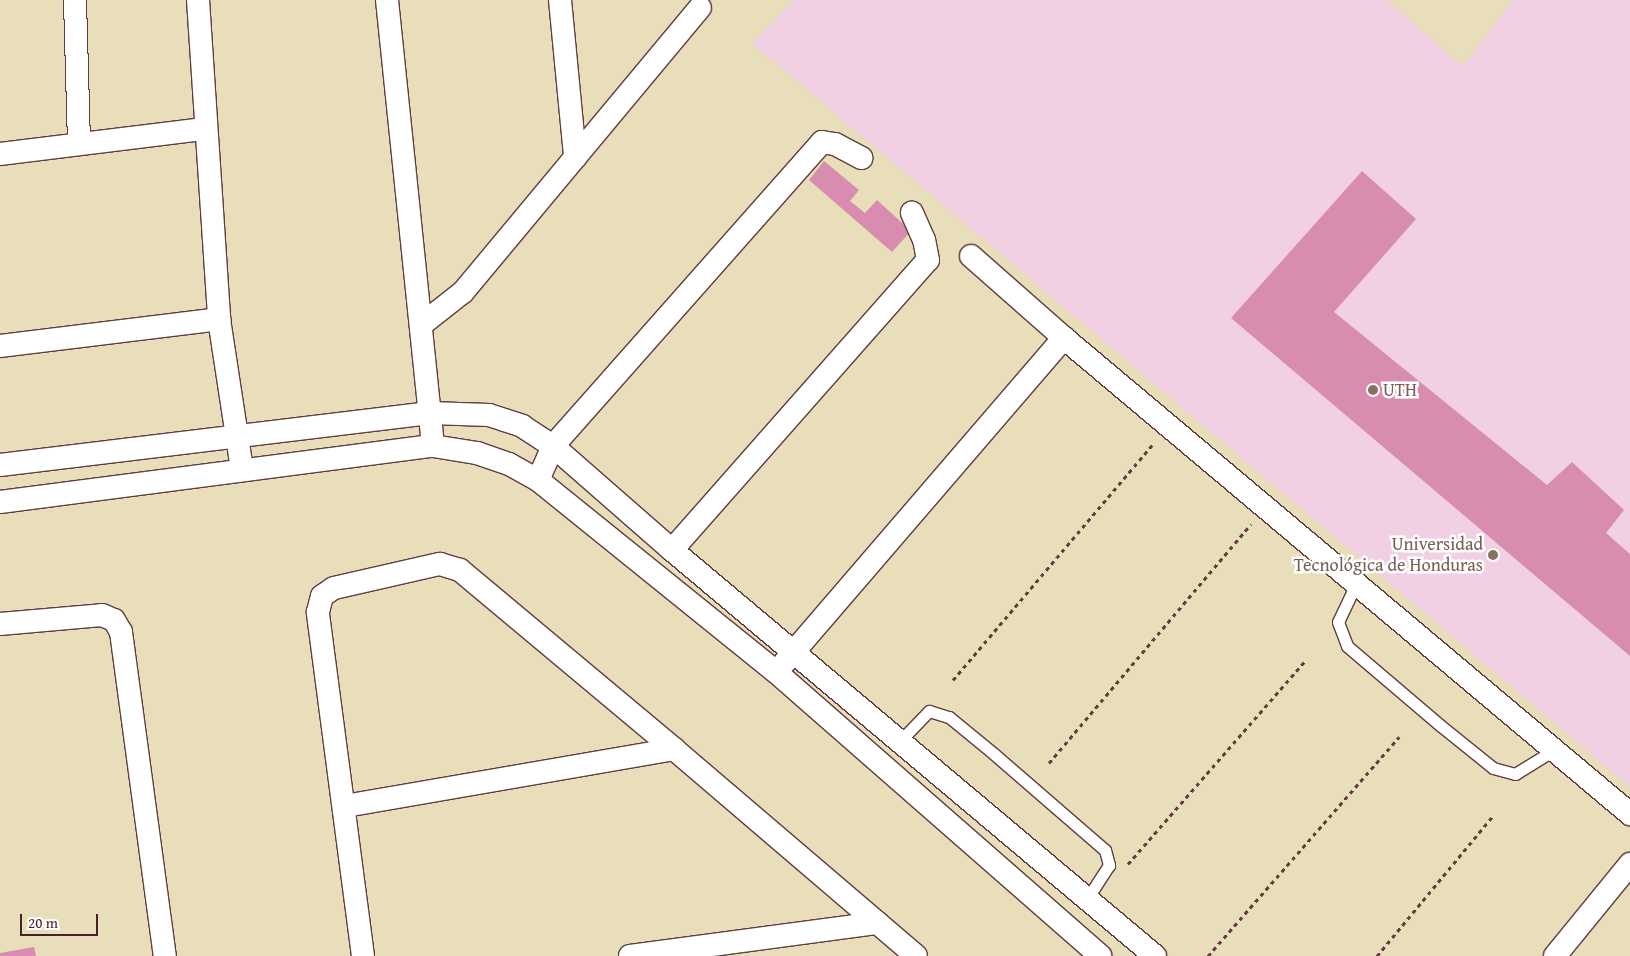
<!DOCTYPE html>
<meta charset="utf-8">
<style>
body{margin:0}
#map{position:relative;width:1630px;height:956px;overflow:hidden;background:#e8deb9;font-family:"Gentium Book Plus",serif}
div>[style]{position:absolute}
[style*='--x']{left:calc(var(--x)*1px);top:calc(var(--y)*1px);width:calc(var(--w)*1px);rotate:calc(var(--a)*1deg)}
.built>*{inset:0;background:#f1d0e3}
.building>*{inset:0;background:#d88db0}
.path>*{height:3px;margin-top:-1.5px;transform-origin:0;background:repeating-linear-gradient(90deg,#623c40 0 4px,transparent 0 8px)}
.roads{filter:drop-shadow(1px 0 #623c40) drop-shadow(-1px 0 #623c40) drop-shadow(0 1px #623c40) drop-shadow(0 -1px #623c40)}
.service>*{height:11px;margin:-5.5px;padding:0 5.5px;transform-origin:5.5px;border-radius:5.5px;background:#fff}
.minor>*{height:22px;margin:-11px;padding:0 11px;transform-origin:11px;border-radius:11px;background:#fff}
.dots>*{width:14px;height:14px;translate:-50% -50%;box-sizing:border-box;border:2px solid #fff;border-radius:50%}
span{translate:-50% -50%;white-space:nowrap;text-align:center;line-height:1.15;-webkit-text-stroke:5px #fff;paint-order:stroke}
.education-label{font-size:18px;color:#785e54}
.left{translate:0 -50%;text-align:left}
.right{translate:-100% -50%;text-align:right}
.scale{position:absolute;left:20px;top:914px;width:78px;height:22px;box-sizing:border-box;border:2px solid #4a1f2b;border-top:0;padding-left:6px;font-size:15px;line-height:18px;white-space:nowrap;color:#4a1f2b;-webkit-text-stroke:4px #fff;paint-order:stroke}
</style>
<div id="map">
<div class="built">
<i style="clip-path:polygon(794px 0,1387px 0,1463px 66px,1513px 0,1630px 0,1630px 787px,752px 43px)"></i>
</div>
<div class="building">
<i style="clip-path:polygon(824px 161px,859px 190px,850px 201px,865px 213px,877px 200px,911px 231px,892px 252px,809px 180px)"></i>
<i style="clip-path:polygon(1362px 171px,1416px 219px,1334px 312px,1547px 485px,1572px 462px,1624px 510px,1606px 533px,1630px 554px,1630px 656px,1231px 318px)"></i>
<i style="clip-path:polygon(34px 947px,36px 956px,0 956px,0 953px)"></i>
</div>
<div class="path">
<i style="--x:953;--y:680;--w:309;--a:-49.7"></i>
<i style="--x:1049;--y:763;--w:313;--a:-49.8"></i>
<i style="--x:1128;--y:864;--w:272;--a:-48.9"></i>
<i style="--x:1208;--y:956;--w:291;--a:-48.9"></i>
<i style="--x:1377;--y:956;--w:182;--a:-50.4"></i>
</div>
<div class="roads">
<div class="service">
<i style="--x:1356;--y:584;--w:42;--a:115.3"></i>
<i style="--x:1338;--y:622;--w:26;--a:69"></i>
<i style="--x:1347;--y:646;--w:123;--a:40.4"></i>
<i style="--x:1441;--y:726;--w:67;--a:38.9"></i>
<i style="--x:1493;--y:768;--w:23;--a:15"></i>
<i style="--x:1515;--y:774;--w:46;--a:-31.6"></i>
<i style="--x:900;--y:741;--w:42;--a:-46"></i>
<i style="--x:929;--y:711;--w:21;--a:17"></i>
<i style="--x:949;--y:717;--w:58;--a:39.4"></i>
<i style="--x:994;--y:754;--w:147;--a:40.9"></i>
<i style="--x:1105;--y:850;--w:16;--a:75"></i>
<i style="--x:1109;--y:865;--w:40;--a:122.9"></i>
</div>
<div class="minor">
<i style="--x:75;--y:0;--w:143;--a:88.4"></i>
<i style="--x:198;--y:0;--w:320;--a:86.2"></i>
<i style="--x:219;--y:319;--w:153;--a:81.3"></i>
<i style="--x:387;--y:0;--w:448;--a:84.1"></i>
<i style="--x:560;--y:0;--w:158;--a:84.5"></i>
<i style="--x:0;--y:154;--w:207;--a:-7"></i>
<i style="--x:971;--y:256;--w:124;--a:41.4"></i>
<i style="--x:1064;--y:338;--w:740;--a:40.06"></i>
<i style="--x:421;--y:325;--w:53;--a:-38.2"></i>
<i style="--x:463;--y:292;--w:370;--a:-50.2"></i>
<i style="--x:0;--y:346;--w:221;--a:-7"></i>
<i style="--x:0;--y:465;--w:433;--a:-6.9"></i>
<i style="--x:430;--y:413;--w:59;--a:1.9"></i>
<i style="--x:489;--y:415;--w:35;--a:18"></i>
<i style="--x:522;--y:426;--w:37;--a:33"></i>
<i style="--x:553;--y:446;--w:158;--a:41.2"></i>
<i style="--x:672;--y:550;--w:631;--a:40.05"></i>
<i style="--x:538;--y:480;--w:37;--a:-66"></i>
<i style="--x:553;--y:446;--w:406;--a:-48.5"></i>
<i style="--x:822;--y:142;--w:13;--a:9"></i>
<i style="--x:835;--y:144;--w:30;--a:28"></i>
<i style="--x:0;--y:502;--w:437;--a:-7.4"></i>
<i style="--x:433;--y:446;--w:45;--a:9"></i>
<i style="--x:477;--y:453;--w:34;--a:19"></i>
<i style="--x:509;--y:464;--w:33;--a:29"></i>
<i style="--x:538;--y:480;--w:306;--a:38.9"></i>
<i style="--x:776;--y:672;--w:431;--a:41.2"></i>
<i style="--x:672;--y:550;--w:387;--a:-48.6"></i>
<i style="--x:928;--y:260;--w:20;--a:-101"></i>
<i style="--x:924;--y:240;--w:30;--a:-114"></i>
<i style="--x:0;--y:624;--w:102;--a:-5"></i>
<i style="--x:102;--y:615;--w:13;--a:23"></i>
<i style="--x:114;--y:620;--w:14;--a:60"></i>
<i style="--x:121;--y:632;--w:327;--a:82.3"></i>
<i style="--x:785;--y:662;--w:428;--a:-49.3"></i>
<i style="--x:345;--y:806;--w:334;--a:-9.8"></i>
<i style="--x:363;--y:956;--w:347;--a:-97.5"></i>
<i style="--x:318;--y:612;--w:16;--a:-76"></i>
<i style="--x:322;--y:596;--w:14;--a:-34"></i>
<i style="--x:334;--y:588;--w:109;--a:-12.8"></i>
<i style="--x:440;--y:564;--w:21;--a:17"></i>
<i style="--x:460;--y:570;--w:279;--a:39.9"></i>
<i style="--x:674;--y:749;--w:318;--a:40.5"></i>
<i style="--x:630;--y:956;--w:250;--a:-7.6"></i>
<i style="--x:1555;--y:956;--w:119;--a:-50.8"></i>
</div>
</div>
<div class="dots">
<i style="left:1373px;top:390px;background:#8d6e63"></i>
<i style="left:1493px;top:555px;background:#8d6e63"></i>
</div>
<div class="education-label">
<span class="left" style="left:1383px;top:390px">UTH</span>
<span class="right" style="left:1483px;top:555px">Universidad<br>Tecnológica de Honduras</span>
</div>
<div class="scale">20 m</div>
</div>
